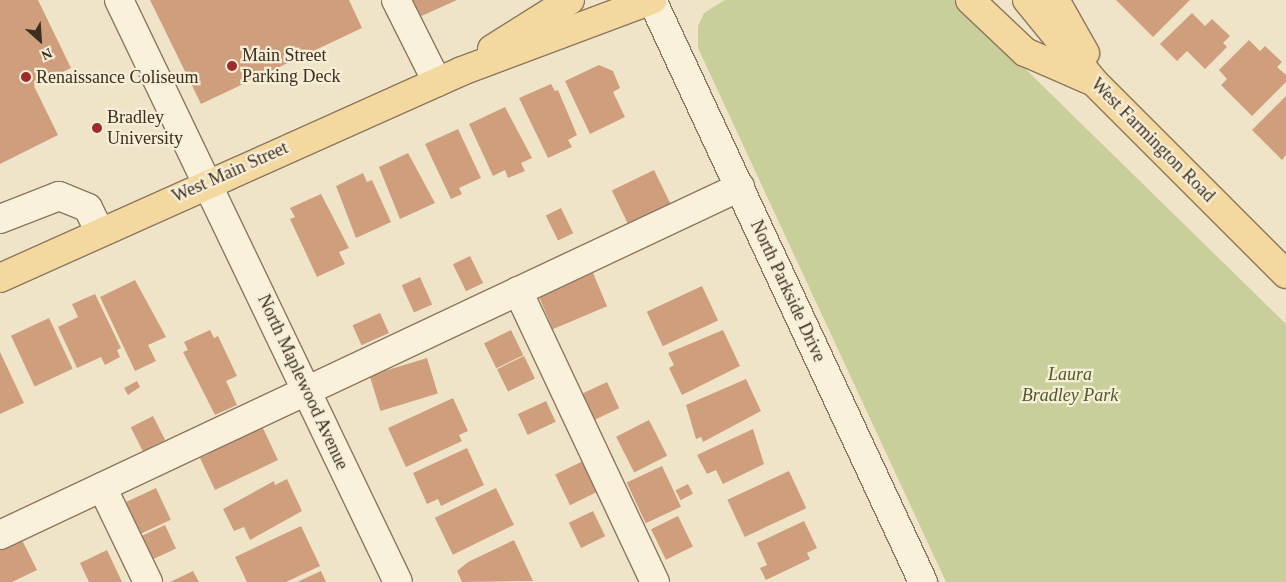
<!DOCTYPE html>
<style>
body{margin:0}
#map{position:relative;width:1286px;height:582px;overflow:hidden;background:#f0e4c8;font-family:"Times New Roman",serif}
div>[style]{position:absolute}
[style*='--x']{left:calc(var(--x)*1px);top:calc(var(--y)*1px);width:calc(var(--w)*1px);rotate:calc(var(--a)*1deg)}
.green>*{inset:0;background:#c9cf9b}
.building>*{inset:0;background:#cf9f7d;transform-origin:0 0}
.roads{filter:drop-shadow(1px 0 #8d765c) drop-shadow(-1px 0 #8d765c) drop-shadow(0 1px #8d765c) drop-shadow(0 -1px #8d765c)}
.minor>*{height:28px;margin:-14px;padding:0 14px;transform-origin:14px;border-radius:14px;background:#faf1dc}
.major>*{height:28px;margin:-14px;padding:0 14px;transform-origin:14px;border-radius:14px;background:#f3d9a0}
.dots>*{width:14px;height:14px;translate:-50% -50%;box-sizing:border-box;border:2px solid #f7eed8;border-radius:50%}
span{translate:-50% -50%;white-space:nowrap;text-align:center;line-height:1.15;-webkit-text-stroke:4.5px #f7eed8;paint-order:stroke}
.poi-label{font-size:18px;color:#3d2e20}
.left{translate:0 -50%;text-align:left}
.street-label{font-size:18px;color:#3d2e20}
.park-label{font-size:18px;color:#4d5a26;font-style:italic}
.north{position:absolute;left:15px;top:15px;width:50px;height:50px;-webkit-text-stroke:4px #f7eed8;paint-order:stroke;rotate:154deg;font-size:14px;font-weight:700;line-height:20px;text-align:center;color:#3d2e20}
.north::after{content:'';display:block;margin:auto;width:18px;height:22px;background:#3d2e20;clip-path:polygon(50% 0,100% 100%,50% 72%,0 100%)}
</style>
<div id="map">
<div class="green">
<i style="clip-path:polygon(725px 0,955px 0,1286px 324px,1286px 582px,946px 582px,698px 48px,698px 26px,704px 13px)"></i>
</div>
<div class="building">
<i style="clip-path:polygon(0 0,38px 0,71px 68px,34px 86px,58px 135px,0 164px)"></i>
<i style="clip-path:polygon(150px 0,349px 0,362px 28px,201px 104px)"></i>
<i style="clip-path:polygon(409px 0,457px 0,417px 18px)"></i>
<i style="clip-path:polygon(1116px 0,1190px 0,1153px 37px)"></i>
<i style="clip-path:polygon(1192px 13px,1205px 26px,1212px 19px,1230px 36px,1223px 43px,1227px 47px,1205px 69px,1187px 51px,1177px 61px,1160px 44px)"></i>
<i style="clip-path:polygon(1249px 40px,1260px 51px,1265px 46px,1282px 62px,1277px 67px,1286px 75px,1286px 82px,1252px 116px,1221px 85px,1227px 79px,1219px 70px)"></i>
<i style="clip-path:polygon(599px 65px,613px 71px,620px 88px,613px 92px,625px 117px,590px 134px,565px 81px)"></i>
<i style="clip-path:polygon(551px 84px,555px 91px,558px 90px,577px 135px,568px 140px,572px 147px,548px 158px,519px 98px)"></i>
<i style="clip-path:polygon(1286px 96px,1286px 155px,1282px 160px,1252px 130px)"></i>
<i style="clip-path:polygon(505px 107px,532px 158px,521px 163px,525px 171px,508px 178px,505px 170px,493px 176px,469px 124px)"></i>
<i style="clip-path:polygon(458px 129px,481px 178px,459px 188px,462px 194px,451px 199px,425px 144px)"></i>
<i style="clip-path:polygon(408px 153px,435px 203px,400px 219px,379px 167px)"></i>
<i style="left:654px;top:170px;width:39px;height:47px;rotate:64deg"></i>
<i style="clip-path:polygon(363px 173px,367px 182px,372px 180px,391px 222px,356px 238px,336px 186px)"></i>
<i style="clip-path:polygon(321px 194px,349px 248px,339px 252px,345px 264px,317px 277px,290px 219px,295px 217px,290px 208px)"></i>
<i style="left:561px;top:208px;width:28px;height:17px;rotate:64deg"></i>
<i style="left:470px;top:256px;width:30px;height:19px;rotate:64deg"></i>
<i style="left:593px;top:273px;width:36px;height:59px;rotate:67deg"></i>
<i style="left:420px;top:277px;width:30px;height:20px;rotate:66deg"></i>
<i style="clip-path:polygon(135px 280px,166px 337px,148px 345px,156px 361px,135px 371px,100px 297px)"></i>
<i style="left:702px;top:286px;width:38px;height:61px;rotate:65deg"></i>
<i style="clip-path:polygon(95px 294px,121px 348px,117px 350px,120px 357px,105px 365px,101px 357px,77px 368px,58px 327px,78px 317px,72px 304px)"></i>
<i style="left:380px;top:313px;width:22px;height:30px;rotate:66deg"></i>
<i style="left:49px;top:318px;width:56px;height:42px;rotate:65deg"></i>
<i style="clip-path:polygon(210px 330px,214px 338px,218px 336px,237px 376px,226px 381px,237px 405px,215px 415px,183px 352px,188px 350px,184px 342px)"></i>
<i style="left:511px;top:330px;width:28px;height:30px;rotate:64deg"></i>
<i style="clip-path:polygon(723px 330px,740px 366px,682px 395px,669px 368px,674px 365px,668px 353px)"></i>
<i style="clip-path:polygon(0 352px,24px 403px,0 414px)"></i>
<i style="left:524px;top:356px;width:25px;height:30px;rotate:64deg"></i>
<i style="left:427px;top:358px;width:37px;height:60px;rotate:73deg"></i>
<i style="clip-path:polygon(746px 379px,761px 411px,703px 442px,701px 437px,696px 439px,686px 405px)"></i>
<i style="clip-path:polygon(137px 381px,140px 387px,128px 395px,124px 388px)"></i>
<i style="left:607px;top:382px;width:29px;height:30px;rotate:65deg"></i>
<i style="clip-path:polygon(453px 398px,468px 431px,459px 435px,462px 441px,406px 467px,388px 428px)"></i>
<i style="left:546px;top:401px;width:23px;height:31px;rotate:65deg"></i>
<i style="left:153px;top:416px;width:27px;height:25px;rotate:63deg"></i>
<i style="left:649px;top:420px;width:40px;height:37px;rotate:63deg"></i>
<i style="clip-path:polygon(261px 424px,278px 460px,215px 490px,200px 458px,209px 454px,207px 450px)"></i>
<i style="clip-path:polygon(753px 429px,764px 464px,723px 484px,716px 470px,707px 474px,697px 455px)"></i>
<i style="clip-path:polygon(467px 448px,484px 485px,441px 506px,438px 499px,427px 504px,413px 473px)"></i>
<i style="left:583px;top:461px;width:34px;height:31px;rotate:64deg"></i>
<i style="left:662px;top:466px;width:45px;height:39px;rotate:65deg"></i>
<i style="left:789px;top:471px;width:41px;height:68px;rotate:65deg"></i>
<i style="clip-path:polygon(287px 479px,302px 511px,250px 540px,244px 527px,234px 531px,223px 509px,274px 481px,275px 485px)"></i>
<i style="left:688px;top:484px;width:11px;height:14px;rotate:63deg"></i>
<i style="left:156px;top:488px;width:35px;height:33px;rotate:65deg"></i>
<i style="left:496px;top:488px;width:41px;height:68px;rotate:64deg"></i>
<i style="left:593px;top:511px;width:28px;height:27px;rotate:64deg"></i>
<i style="left:678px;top:516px;width:34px;height:30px;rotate:64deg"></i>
<i style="clip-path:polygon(804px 521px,817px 548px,807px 553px,810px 559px,766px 580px,760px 568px,767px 565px,757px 543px)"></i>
<i style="left:165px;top:525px;width:26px;height:29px;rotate:65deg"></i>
<i style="clip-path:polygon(301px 526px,320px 566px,286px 582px,247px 582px,235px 557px)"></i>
<i style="clip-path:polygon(22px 540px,37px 570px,12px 582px,0 582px,0 547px)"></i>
<i style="clip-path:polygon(514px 540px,533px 581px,462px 582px,457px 571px,468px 562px)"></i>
<i style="clip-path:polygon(107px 550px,122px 582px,89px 582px,80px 563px)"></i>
<i style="clip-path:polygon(193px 571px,199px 582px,170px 582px)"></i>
<i style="clip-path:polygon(321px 571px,326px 582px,297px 582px)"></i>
</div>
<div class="roads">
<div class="minor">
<i style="--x:119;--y:0;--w:645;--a:64.39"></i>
<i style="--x:396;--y:0;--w:92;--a:63.4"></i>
<i style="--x:652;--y:0;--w:642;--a:65.03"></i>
<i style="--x:0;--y:219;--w:63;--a:-21.3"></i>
<i style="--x:59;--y:196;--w:31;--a:22"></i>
<i style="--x:88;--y:208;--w:25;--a:64"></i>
<i style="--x:518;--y:291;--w:322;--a:64.8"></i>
<i style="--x:102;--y:487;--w:106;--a:64.2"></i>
<i style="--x:0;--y:535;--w:818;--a:-25.19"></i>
</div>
<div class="major">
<i style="--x:970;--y:0;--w:76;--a:43.4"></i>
<i style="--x:1025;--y:52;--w:68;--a:23.5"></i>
<i style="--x:1027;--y:0;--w:107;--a:50.7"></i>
<i style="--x:1095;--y:83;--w:270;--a:45"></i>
<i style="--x:1055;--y:0;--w:61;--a:60.5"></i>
<i style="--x:492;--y:49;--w:92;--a:-32.1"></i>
<i style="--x:0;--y:278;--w:506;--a:-24.13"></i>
<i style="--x:462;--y:71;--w:203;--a:-20.5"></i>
</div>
</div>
<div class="dots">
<i style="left:232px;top:66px;background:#9e2a2b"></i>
<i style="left:26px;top:77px;background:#9e2a2b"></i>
<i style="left:97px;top:128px;background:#9e2a2b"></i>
</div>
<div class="poi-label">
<span class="left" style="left:242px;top:66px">Main Street<br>Parking Deck</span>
<span class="left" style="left:36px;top:77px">Renaissance Coliseum</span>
<span class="left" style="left:107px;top:128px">Bradley<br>University</span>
</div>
<div class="street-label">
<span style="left:1153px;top:140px;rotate:45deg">West Farmington Road</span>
<span style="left:230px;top:172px;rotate:-24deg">West Main Street</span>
<span style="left:788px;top:291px;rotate:65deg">North Parkside Drive</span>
<span style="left:303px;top:382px;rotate:65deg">North Maplewood Avenue</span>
</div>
<div class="park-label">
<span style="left:1070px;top:385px">Laura<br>Bradley Park</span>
</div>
<div class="north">N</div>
</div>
